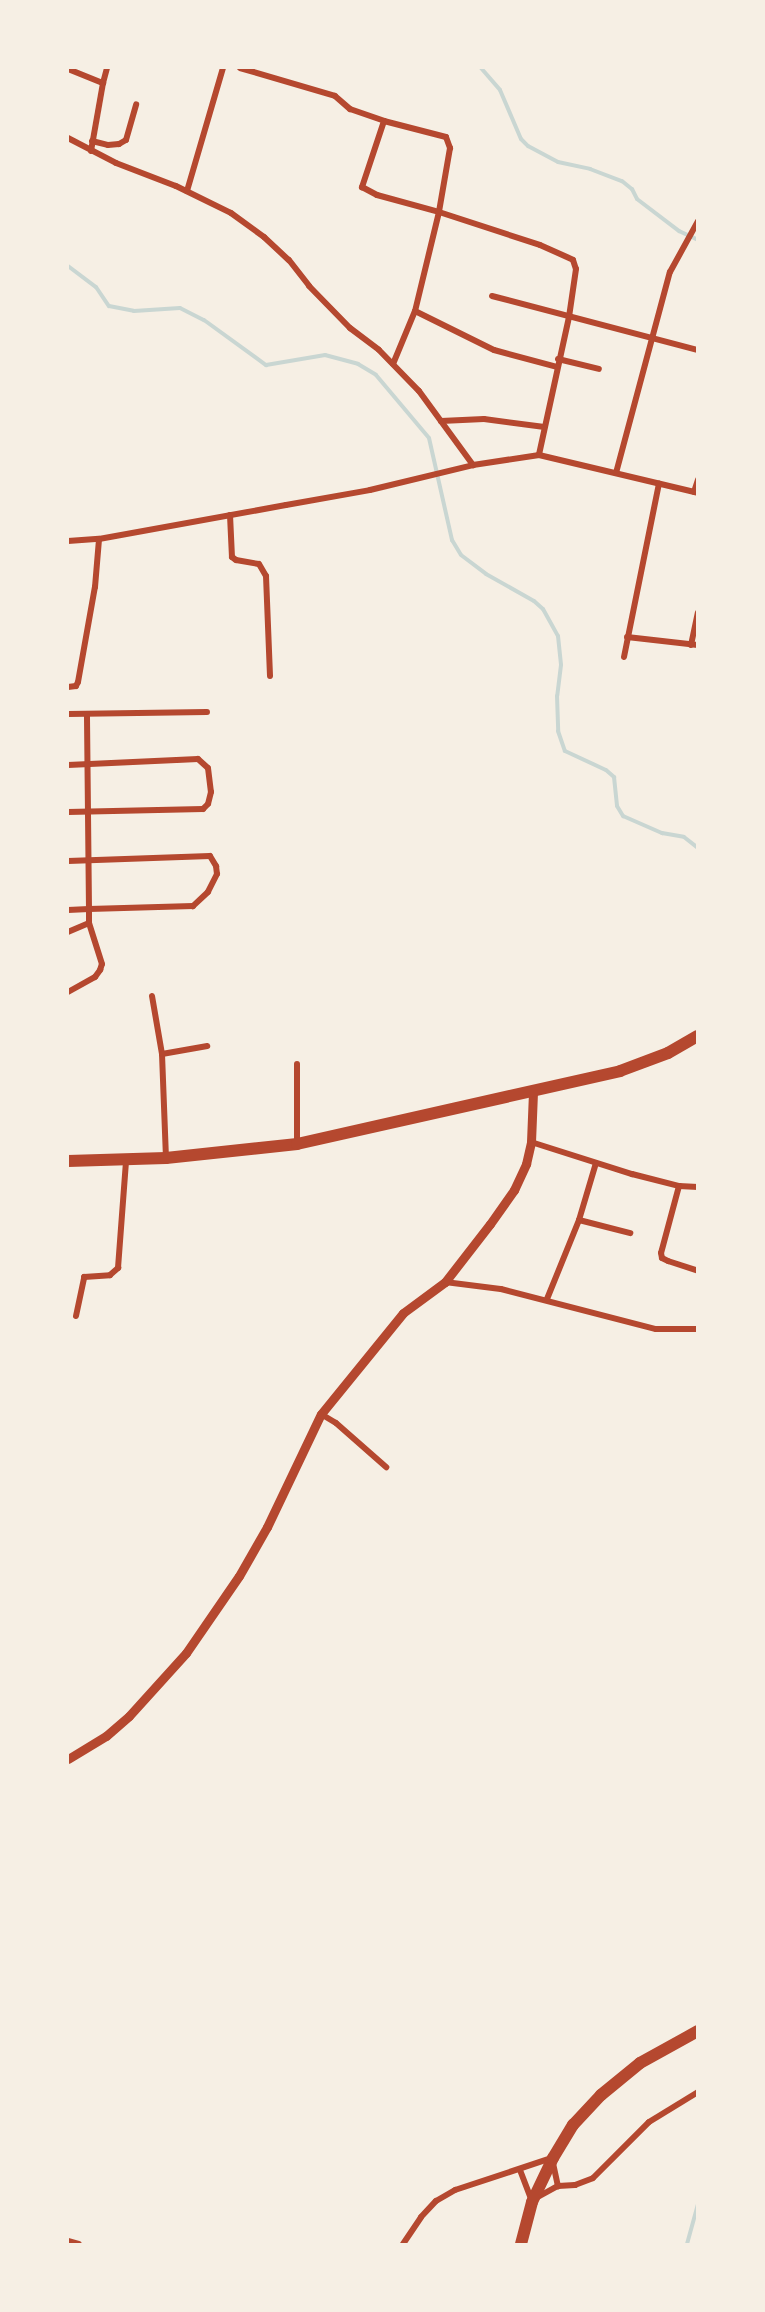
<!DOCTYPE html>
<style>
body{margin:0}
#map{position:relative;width:765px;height:2312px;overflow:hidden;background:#f6efe4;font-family:Ubuntu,sans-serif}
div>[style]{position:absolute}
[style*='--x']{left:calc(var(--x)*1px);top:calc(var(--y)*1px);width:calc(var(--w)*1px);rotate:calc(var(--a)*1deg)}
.stream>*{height:4px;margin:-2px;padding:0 2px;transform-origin:2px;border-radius:2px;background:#c9d6d2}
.minor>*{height:6px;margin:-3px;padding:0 3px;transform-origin:3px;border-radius:3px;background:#b5482f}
.tertiary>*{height:9px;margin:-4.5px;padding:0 4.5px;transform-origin:4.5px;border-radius:4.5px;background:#b5482f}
.primary>*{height:12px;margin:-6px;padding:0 6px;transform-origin:6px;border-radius:6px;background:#b5482f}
.trunk>*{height:12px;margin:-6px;padding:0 6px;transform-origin:6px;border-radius:6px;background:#b5482f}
span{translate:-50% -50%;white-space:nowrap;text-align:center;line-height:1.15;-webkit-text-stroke:6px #f6efe4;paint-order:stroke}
.frame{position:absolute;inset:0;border:69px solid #f6efe4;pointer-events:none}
</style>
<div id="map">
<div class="stream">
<i style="--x:481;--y:68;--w:29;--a:49"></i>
<i style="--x:500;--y:90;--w:53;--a:66.8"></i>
<i style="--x:521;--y:139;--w:10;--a:45"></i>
<i style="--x:528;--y:146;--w:34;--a:28"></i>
<i style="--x:558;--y:162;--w:33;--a:12"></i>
<i style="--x:590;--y:169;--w:34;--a:21"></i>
<i style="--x:622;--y:181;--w:13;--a:39"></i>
<i style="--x:632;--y:189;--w:11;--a:63"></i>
<i style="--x:637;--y:199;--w:53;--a:37.3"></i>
<i style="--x:679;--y:231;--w:21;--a:25"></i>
<i style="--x:68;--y:266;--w:35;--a:37"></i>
<i style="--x:96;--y:287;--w:23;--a:56"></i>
<i style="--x:109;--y:306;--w:25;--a:11"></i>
<i style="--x:134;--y:311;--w:46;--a:-3.7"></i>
<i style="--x:180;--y:308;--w:27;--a:27"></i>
<i style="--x:204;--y:320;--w:77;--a:36"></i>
<i style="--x:266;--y:365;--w:60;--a:-9.6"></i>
<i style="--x:325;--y:355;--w:34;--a:15"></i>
<i style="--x:358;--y:364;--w:21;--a:31"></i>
<i style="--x:376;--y:375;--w:82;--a:49.9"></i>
<i style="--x:429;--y:438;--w:105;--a:77.3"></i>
<i style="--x:452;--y:540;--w:17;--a:59"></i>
<i style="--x:461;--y:555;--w:31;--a:37"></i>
<i style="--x:486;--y:574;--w:55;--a:29.4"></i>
<i style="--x:534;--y:601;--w:12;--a:42"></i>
<i style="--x:543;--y:609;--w:31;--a:61"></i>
<i style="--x:558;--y:636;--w:29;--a:84"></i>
<i style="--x:561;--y:665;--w:31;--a:97"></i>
<i style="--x:557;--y:696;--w:35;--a:88"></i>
<i style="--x:558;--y:731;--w:21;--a:71"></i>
<i style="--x:565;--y:751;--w:45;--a:24.9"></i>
<i style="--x:606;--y:770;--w:11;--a:41"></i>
<i style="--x:614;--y:777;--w:29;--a:84"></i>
<i style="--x:617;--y:806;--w:12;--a:59"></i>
<i style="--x:623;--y:816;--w:43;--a:23.6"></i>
<i style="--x:662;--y:833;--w:22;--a:10"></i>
<i style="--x:684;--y:837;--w:18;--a:38"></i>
<i style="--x:687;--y:2244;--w:41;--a:-74.6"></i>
</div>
<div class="minor">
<i style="--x:240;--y:68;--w:99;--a:16.4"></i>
<i style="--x:335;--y:96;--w:20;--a:41"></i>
<i style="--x:350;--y:109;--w:36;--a:19"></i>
<i style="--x:384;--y:121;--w:64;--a:14.5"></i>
<i style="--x:446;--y:137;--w:12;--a:70"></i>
<i style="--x:450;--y:148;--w:65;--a:99.8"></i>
<i style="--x:439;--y:212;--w:106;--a:18.1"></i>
<i style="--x:540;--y:245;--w:36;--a:24"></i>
<i style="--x:573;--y:260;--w:9;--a:72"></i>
<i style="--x:576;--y:269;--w:49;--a:98.3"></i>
<i style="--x:569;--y:317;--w:141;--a:102.3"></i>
<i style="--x:68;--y:69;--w:38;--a:22"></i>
<i style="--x:103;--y:83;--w:69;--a:100"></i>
<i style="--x:103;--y:83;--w:16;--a:-75"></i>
<i style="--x:384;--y:121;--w:70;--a:108.4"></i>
<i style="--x:362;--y:187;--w:17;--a:28"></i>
<i style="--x:377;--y:195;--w:64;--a:15.3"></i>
<i style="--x:439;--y:212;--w:102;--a:103.6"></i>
<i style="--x:415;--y:311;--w:88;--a:26.3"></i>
<i style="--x:494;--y:350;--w:65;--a:15.1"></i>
<i style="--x:68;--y:138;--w:54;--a:27.5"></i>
<i style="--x:116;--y:163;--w:64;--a:21"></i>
<i style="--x:176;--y:186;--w:61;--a:26.1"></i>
<i style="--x:231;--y:213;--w:41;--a:36"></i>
<i style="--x:264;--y:237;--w:34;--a:43"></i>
<i style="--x:289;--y:260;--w:33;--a:52"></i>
<i style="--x:309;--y:286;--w:59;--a:45.7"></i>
<i style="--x:350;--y:328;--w:36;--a:37"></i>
<i style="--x:379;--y:350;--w:57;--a:45.7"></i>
<i style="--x:419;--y:391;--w:92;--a:53.9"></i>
<i style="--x:92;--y:141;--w:16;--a:14"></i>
<i style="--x:108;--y:145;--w:11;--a:-5"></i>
<i style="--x:119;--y:144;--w:8;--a:-30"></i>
<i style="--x:126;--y:140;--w:37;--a:-74"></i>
<i style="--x:187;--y:191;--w:128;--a:-73.7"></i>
<i style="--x:492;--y:296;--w:213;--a:14.7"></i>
<i style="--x:558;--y:359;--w:42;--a:13.7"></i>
<i style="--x:393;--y:364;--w:57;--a:-67.5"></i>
<i style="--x:441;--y:421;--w:43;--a:-2.7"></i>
<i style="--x:484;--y:419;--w:61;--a:7.6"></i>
<i style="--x:616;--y:473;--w:208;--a:-75"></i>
<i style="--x:670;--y:272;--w:58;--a:-61.2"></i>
<i style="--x:694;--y:492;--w:13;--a:-72"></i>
<i style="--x:230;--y:515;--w:42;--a:87.3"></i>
<i style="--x:232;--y:557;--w:5;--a:37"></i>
<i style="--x:236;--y:560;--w:23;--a:10"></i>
<i style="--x:259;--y:564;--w:14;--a:60"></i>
<i style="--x:266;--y:576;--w:100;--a:87.7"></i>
<i style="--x:68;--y:541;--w:31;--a:-4"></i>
<i style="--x:99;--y:539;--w:190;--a:-10.3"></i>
<i style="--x:286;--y:505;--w:85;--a:-10.1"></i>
<i style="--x:370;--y:490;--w:106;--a:-13.6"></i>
<i style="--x:473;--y:465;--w:67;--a:-8.6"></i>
<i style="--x:539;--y:455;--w:163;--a:13.4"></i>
<i style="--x:627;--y:637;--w:71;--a:6.4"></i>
<i style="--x:691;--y:645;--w:33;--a:-78"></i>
<i style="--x:624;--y:657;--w:177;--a:-78.6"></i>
<i style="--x:68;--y:687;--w:8;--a:-7"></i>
<i style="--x:76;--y:686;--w:4;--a:-63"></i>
<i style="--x:78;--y:682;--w:97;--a:-79.9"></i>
<i style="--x:95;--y:587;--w:48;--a:-85.2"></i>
<i style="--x:68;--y:714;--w:139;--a:-0.8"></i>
<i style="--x:68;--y:765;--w:130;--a:-2.6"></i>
<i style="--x:198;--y:759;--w:13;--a:42"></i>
<i style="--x:208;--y:768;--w:24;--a:83"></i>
<i style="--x:211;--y:792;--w:12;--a:104"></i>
<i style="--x:208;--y:804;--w:7;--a:135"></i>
<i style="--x:203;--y:809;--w:135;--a:178.7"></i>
<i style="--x:68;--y:861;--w:142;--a:-2"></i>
<i style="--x:210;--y:856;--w:12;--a:59"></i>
<i style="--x:216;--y:866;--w:8;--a:83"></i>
<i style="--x:217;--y:874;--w:20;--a:117"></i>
<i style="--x:208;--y:892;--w:21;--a:137"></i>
<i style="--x:193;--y:906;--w:104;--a:178.3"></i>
<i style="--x:89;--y:909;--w:14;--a:90"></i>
<i style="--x:89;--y:923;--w:23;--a:157"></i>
<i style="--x:68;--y:910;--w:21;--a:-3"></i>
<i style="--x:89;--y:909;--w:195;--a:-90.6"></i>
<i style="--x:68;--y:992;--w:31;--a:-29"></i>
<i style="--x:95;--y:977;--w:9;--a:-54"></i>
<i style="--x:100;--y:970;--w:6;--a:-72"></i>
<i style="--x:102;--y:964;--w:43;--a:-107.6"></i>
<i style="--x:152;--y:996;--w:59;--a:80.2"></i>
<i style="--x:162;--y:1054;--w:104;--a:87.8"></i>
<i style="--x:162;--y:1054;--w:46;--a:-10.1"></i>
<i style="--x:531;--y:1142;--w:106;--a:17.6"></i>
<i style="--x:632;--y:1174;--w:49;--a:14.3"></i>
<i style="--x:679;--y:1186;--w:19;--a:3"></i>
<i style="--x:297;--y:1144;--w:80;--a:-90"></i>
<i style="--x:679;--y:1186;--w:69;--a:105"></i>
<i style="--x:661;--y:1253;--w:5;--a:79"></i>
<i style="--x:662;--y:1258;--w:7;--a:27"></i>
<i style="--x:668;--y:1261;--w:32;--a:18"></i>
<i style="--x:579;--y:1220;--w:53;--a:14.3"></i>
<i style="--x:445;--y:1282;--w:56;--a:7.1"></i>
<i style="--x:501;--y:1289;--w:160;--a:14.5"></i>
<i style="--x:656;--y:1329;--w:42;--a:0"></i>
<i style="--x:547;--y:1299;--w:85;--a:-67.9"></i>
<i style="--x:579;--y:1220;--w:59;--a:-73.4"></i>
<i style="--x:76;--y:1316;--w:40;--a:-78"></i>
<i style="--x:84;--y:1277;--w:26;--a:-4"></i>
<i style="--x:110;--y:1275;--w:11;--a:-41"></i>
<i style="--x:118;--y:1268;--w:107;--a:-85.7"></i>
<i style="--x:321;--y:1414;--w:17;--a:31"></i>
<i style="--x:336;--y:1423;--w:67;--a:41.3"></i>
<i style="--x:553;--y:2163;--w:24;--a:78"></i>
<i style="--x:520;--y:2170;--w:33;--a:69"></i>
<i style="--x:536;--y:2198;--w:25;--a:-29"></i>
<i style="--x:558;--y:2186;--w:17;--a:-3"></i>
<i style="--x:575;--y:2185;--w:19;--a:-21"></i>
<i style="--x:593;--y:2178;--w:79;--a:-45"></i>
<i style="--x:649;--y:2122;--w:57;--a:-31.5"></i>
<i style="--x:68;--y:2241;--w:11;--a:15"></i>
<i style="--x:403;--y:2244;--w:32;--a:-56"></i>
<i style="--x:421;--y:2217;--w:22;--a:-47"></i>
<i style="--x:436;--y:2201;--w:22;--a:-30"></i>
<i style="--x:455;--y:2190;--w:102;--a:-18.3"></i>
</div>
<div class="tertiary">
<i style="--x:68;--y:1759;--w:44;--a:-31.2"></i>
<i style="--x:106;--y:1736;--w:30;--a:-41"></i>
<i style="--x:129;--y:1716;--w:85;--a:-47.9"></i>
<i style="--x:186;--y:1653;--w:93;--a:-55.5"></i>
<i style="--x:239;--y:1576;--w:56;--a:-60.3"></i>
<i style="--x:267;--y:1527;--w:125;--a:-64.5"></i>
<i style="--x:321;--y:1414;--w:130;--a:-50.9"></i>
<i style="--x:403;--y:1313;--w:52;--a:-36.4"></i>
<i style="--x:445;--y:1282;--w:73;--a:-52.2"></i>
<i style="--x:490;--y:1224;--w:42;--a:-54.8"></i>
<i style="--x:514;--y:1190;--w:29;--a:-65"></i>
<i style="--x:526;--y:1164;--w:23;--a:-77"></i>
<i style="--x:531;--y:1142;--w:50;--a:-87.7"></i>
</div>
<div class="primary">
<i style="--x:68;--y:1161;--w:98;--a:-1.8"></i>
<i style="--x:166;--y:1158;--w:132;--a:-6.1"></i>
<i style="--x:297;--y:1144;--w:331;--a:-12.7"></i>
<i style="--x:620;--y:1071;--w:51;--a:-20.6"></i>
<i style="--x:668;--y:1053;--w:34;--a:-30"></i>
</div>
<div class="trunk">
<i style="--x:521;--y:2244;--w:43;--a:-75.3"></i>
<i style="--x:532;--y:2202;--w:49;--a:-64.5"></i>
<i style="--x:553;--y:2158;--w:39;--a:-59"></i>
<i style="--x:573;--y:2125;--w:41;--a:-47"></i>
<i style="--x:601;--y:2095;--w:50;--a:-39.4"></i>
<i style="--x:640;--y:2063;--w:66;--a:-28.9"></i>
</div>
<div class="frame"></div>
</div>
